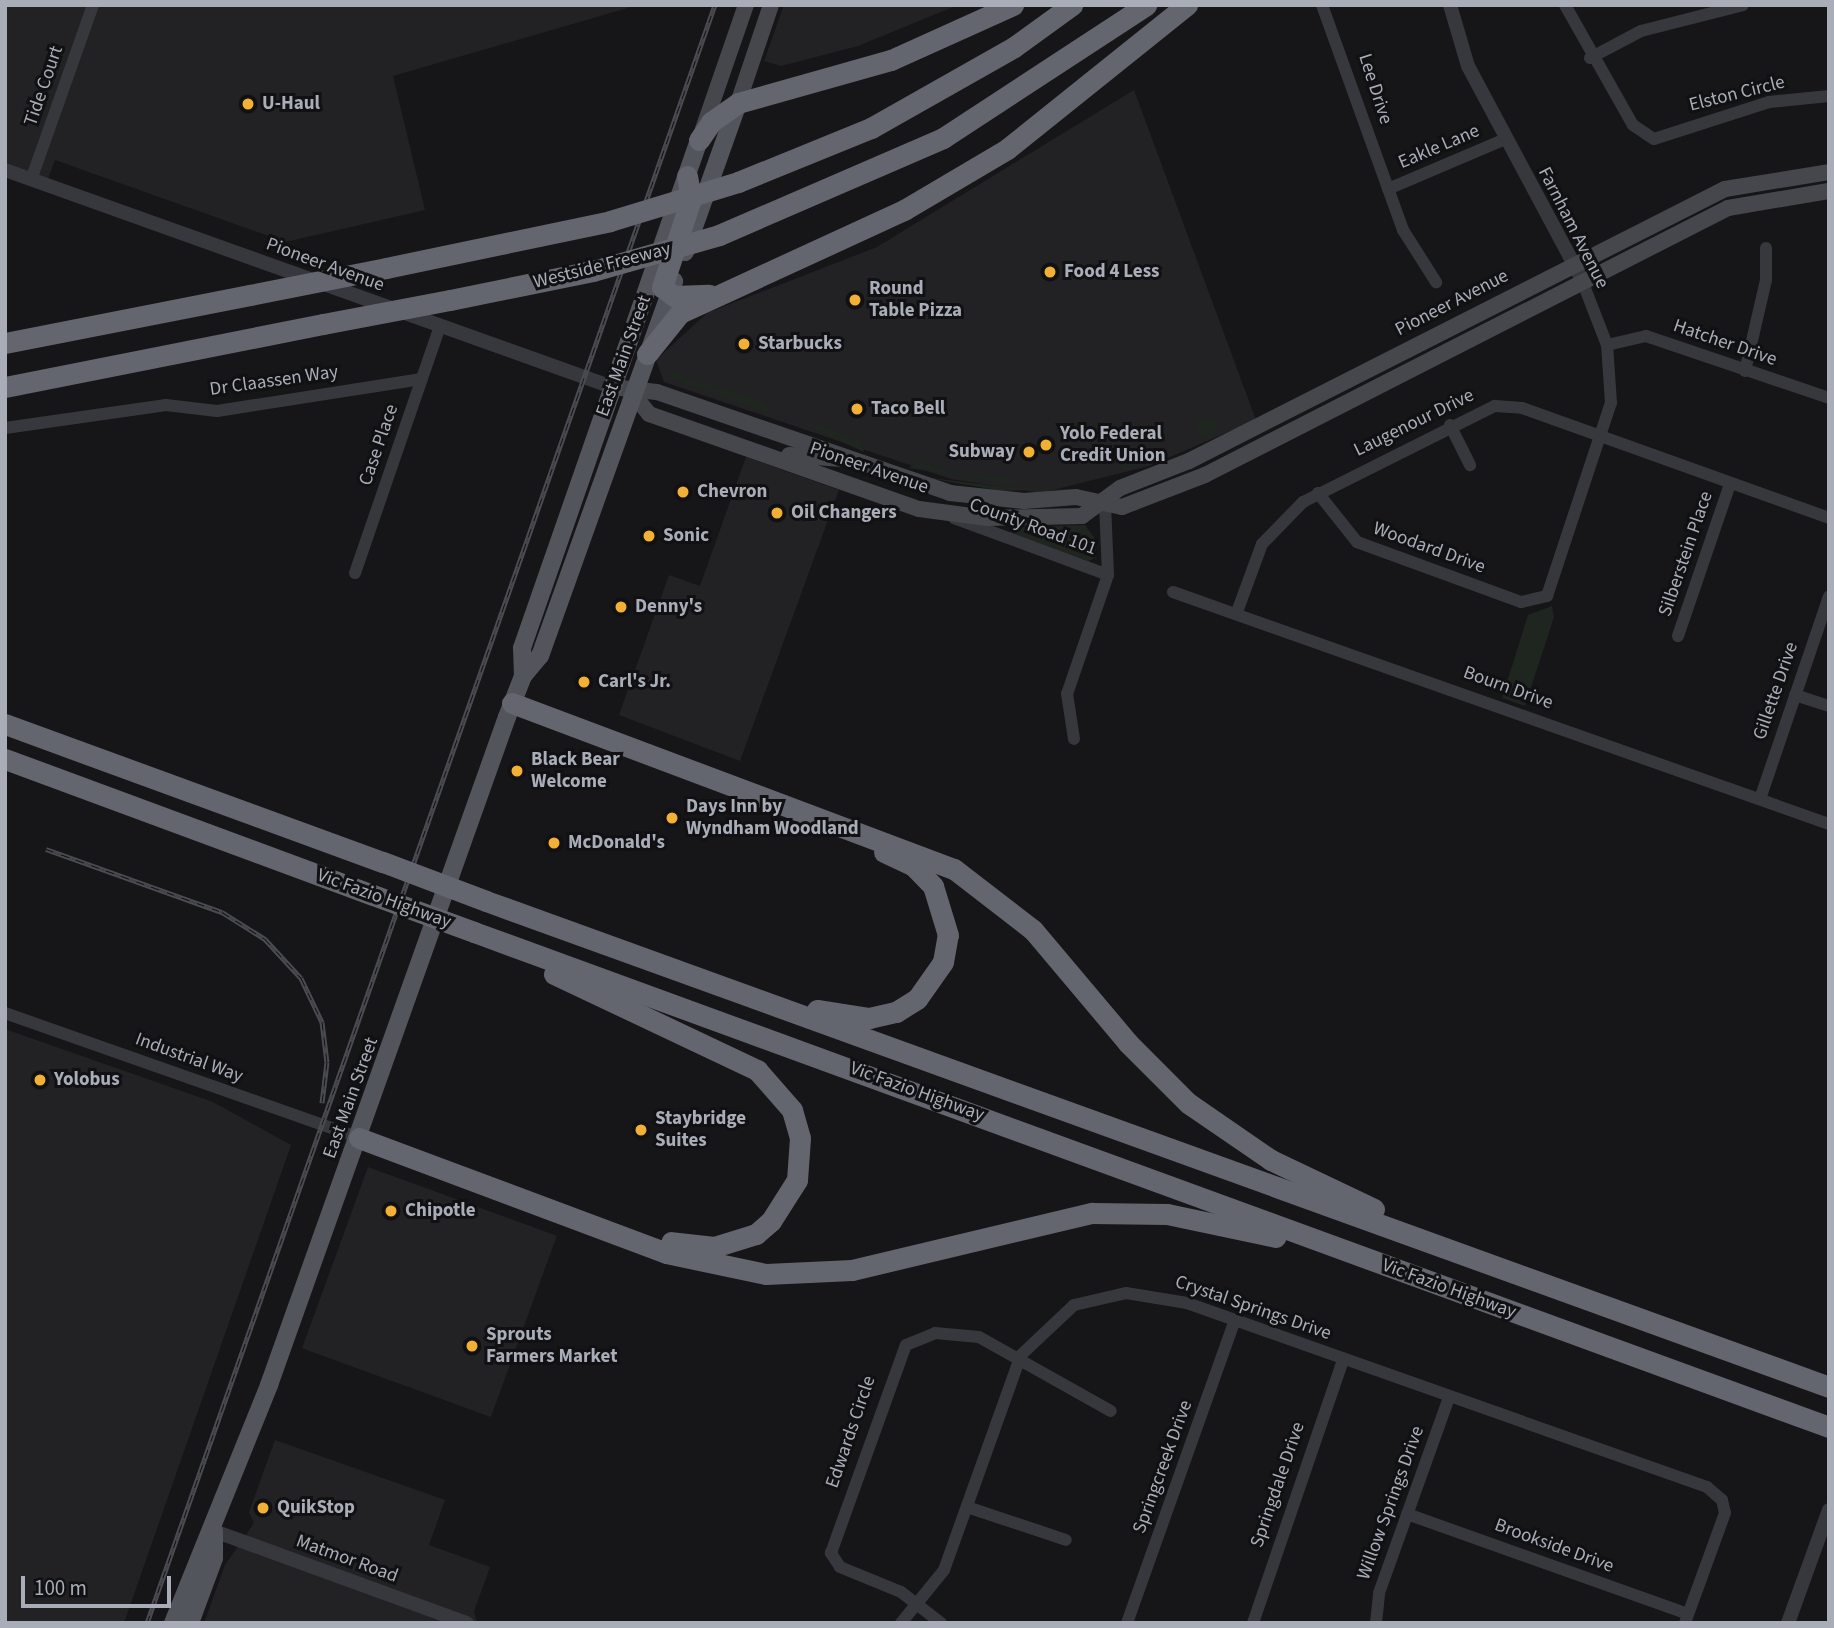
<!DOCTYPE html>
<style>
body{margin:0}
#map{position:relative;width:1834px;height:1628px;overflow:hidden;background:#161618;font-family:"Source Sans 3",sans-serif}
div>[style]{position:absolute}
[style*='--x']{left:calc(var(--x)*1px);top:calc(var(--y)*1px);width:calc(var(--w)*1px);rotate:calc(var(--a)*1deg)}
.built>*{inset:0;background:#222225;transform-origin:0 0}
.green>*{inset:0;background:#1e261f}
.round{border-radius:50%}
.minor>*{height:12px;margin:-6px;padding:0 6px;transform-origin:6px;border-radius:6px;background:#37383d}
.tertiary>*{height:14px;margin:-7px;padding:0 7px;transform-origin:7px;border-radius:7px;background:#37383d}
.secondary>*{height:16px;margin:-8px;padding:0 8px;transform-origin:8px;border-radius:8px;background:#45474d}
.primary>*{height:18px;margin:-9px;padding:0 9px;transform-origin:9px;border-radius:9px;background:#53555c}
.motorway>*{height:21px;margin:-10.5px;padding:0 10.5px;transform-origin:10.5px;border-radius:10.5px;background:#63666e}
.rail>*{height:5px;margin-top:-2.5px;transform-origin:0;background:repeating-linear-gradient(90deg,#111113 0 8px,#4a4c52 0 16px);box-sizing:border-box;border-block:2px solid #4a4c52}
.motorway-bridge>*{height:21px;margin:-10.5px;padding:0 10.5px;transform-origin:10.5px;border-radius:10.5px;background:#63666e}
.dots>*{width:19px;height:19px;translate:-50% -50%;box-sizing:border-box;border:4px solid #111113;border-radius:50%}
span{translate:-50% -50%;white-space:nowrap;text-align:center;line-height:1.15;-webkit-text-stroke:6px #111113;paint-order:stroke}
.street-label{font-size:19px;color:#a8adb8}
.poi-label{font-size:19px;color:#a8adb8;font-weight:700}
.left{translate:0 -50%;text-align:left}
.right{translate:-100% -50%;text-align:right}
.frame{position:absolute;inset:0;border:7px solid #a8adb8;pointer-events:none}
.scale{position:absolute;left:21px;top:1576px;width:150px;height:32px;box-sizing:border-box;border:4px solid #a8adb8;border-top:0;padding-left:9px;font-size:21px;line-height:24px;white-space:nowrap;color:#a8adb8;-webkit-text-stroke:5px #111113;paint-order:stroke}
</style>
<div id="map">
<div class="built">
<i style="clip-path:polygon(5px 5px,638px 5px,393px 76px,425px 210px,272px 245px,269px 236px,55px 160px,46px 184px,5px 169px)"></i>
<i style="clip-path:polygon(784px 5px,958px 5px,858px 46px,781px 66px,764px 61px)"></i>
<i style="clip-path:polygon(1134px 90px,1256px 420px,1149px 466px,1041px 493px,951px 479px,664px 382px,656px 360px,707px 313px,877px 247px)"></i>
<i style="clip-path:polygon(746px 457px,839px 490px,740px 761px,619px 715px,669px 575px,700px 586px)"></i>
<i style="clip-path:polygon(5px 1029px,213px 1102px,291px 1145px,124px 1623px,5px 1623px)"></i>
<i style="left:368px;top:1167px;width:201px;height:193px;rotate:20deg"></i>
<i style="clip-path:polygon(275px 1440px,445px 1500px,429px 1545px,490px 1567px,474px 1611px,477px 1623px,204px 1623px,225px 1565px,254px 1523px,249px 1512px)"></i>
</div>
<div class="green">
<i style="clip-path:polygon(666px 365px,687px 380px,720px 387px,717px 395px,673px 379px)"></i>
<i style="clip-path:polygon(722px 388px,763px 402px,770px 413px,719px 396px)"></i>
<i class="round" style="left:1197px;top:418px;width:20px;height:20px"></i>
<i style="clip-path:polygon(819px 424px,862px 442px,864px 452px,811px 428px)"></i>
<i style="clip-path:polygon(1166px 450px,1126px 471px,1118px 467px,1127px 459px)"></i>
<i style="clip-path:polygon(919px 460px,954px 473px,1015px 479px,1015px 484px,909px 468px)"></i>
<i style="clip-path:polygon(923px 477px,1013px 488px,1072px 489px,1002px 491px)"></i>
<i style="clip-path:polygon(1085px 525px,1096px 540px,1096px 558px,1088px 561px,1009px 533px,1013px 527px)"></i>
<i style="clip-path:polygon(1552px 606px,1554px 617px,1525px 706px,1502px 698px,1528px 615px)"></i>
</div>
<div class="minor">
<i style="--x:1322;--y:5;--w:239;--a:70.2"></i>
<i style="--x:1403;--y:230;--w:62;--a:57.6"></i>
<i style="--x:1565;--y:5;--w:138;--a:60.5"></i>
<i style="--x:1633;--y:125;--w:25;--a:34"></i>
<i style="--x:1654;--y:139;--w:121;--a:-17.8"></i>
<i style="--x:1769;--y:102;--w:60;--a:-5.7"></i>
<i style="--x:1590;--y:58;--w:58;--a:-27.9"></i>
<i style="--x:1641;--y:31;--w:105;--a:-14.3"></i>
<i style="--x:31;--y:180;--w:186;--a:-70.5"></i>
<i style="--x:1388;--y:189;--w:127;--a:-23.1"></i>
<i style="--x:1607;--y:345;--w:40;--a:-13"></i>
<i style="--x:1646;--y:336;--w:193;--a:18.7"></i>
<i style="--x:1745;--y:371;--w:93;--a:-77"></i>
<i style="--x:1766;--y:280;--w:32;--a:-90"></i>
<i style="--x:1450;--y:425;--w:45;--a:63.4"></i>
<i style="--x:5;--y:428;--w:163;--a:-8.1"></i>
<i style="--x:166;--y:405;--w:51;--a:6.7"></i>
<i style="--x:217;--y:411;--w:207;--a:-8.9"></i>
<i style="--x:1318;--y:493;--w:63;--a:51.5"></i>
<i style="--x:1357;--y:542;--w:175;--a:20.1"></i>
<i style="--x:1521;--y:602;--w:27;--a:-13"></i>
<i style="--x:1547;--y:596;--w:203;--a:-71.7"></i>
<i style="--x:1611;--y:403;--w:58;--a:-93.9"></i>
<i style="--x:1607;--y:345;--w:72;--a:-111.2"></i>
<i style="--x:954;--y:518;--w:164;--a:20.3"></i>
<i style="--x:355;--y:573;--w:258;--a:-71"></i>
<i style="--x:1173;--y:592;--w:696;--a:19.48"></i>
<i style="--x:1237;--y:612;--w:72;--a:-69.8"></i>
<i style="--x:1262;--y:544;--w:59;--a:-45.7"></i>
<i style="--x:1303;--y:502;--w:215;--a:-26.6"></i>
<i style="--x:1495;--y:406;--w:27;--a:4"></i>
<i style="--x:1522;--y:408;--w:326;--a:19.7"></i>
<i style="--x:1678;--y:636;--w:161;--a:-71.1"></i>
<i style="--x:1795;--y:695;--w:36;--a:18"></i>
<i style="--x:1074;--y:739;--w:46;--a:-98.8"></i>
<i style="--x:1067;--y:694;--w:126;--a:-71"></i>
<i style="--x:1108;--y:575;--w:73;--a:-92.4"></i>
<i style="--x:1760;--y:799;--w:214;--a:-71.2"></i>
<i style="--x:5;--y:1013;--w:375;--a:19.4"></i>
<i style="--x:967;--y:1507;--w:104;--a:18.4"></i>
<i style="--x:1407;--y:1514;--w:298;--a:19.6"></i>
<i style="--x:901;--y:1623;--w:68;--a:-50.9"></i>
<i style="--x:944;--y:1570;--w:228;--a:-70.3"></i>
<i style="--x:1021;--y:1355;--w:73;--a:-43.3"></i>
<i style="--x:1074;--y:1305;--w:53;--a:-13"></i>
<i style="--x:1126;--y:1293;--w:62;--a:9.3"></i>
<i style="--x:1187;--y:1303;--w:552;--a:19.49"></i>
<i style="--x:1707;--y:1487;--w:20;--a:41"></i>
<i style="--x:1722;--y:1500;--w:13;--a:77"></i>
<i style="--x:1725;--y:1513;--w:117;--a:110"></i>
<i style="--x:941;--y:1623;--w:51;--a:-142.2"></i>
<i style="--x:901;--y:1592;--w:66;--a:-157.7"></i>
<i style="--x:840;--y:1567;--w:17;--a:-123"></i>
<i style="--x:831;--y:1553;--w:221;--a:-70.2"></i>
<i style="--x:906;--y:1345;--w:31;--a:-22"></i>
<i style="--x:935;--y:1333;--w:44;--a:5.2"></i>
<i style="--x:979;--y:1337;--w:151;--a:29.3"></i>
<i style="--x:1127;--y:1623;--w:319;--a:-70.4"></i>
<i style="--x:1253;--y:1623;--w:278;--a:-71.1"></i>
<i style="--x:1376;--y:1623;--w:30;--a:-84"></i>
<i style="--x:1379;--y:1593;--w:207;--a:-70.3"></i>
</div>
<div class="tertiary">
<i style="--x:1450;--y:5;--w:64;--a:73.6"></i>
<i style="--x:1468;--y:66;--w:236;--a:61.9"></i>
<i style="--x:5;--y:170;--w:645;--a:19.67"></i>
<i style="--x:214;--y:1531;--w:269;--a:20"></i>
<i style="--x:1788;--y:1623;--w:120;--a:-70.1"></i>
</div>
<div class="secondary">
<i style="--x:738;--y:103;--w:103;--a:-71.4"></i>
<i style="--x:703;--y:129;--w:131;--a:-70.9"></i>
<i style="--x:612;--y:387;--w:45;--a:6.3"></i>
<i style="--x:657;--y:392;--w:310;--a:19"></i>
<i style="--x:950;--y:493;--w:74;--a:6.2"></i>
<i style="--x:1024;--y:501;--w:52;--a:-4.4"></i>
<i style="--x:1076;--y:497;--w:47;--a:12.3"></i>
<i style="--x:1122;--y:507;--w:89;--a:-21.1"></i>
<i style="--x:1205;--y:475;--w:587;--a:-27.05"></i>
<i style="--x:1728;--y:208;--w:102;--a:-9.6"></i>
<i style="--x:633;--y:394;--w:26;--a:51"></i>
<i style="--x:649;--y:414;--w:286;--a:19.4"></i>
<i style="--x:919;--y:509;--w:69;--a:7.5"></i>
<i style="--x:987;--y:518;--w:95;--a:-1.2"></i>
<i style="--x:1082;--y:516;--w:47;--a:-36.4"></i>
<i style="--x:1120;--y:488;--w:74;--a:-21.4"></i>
<i style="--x:1189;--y:461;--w:601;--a:-26.91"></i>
<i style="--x:1725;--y:189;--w:105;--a:-9.3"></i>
<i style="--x:789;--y:455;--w:53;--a:4.3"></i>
</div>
<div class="primary">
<i style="--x:685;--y:252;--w:158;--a:-70.4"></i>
<i style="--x:523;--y:676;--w:28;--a:-92"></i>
<i style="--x:522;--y:648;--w:538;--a:-70.79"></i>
<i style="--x:173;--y:1623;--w:257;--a:-68"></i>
<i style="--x:269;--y:1385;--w:709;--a:-70.39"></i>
<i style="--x:507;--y:717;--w:44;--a:-68.7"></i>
<i style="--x:523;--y:676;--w:26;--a:-50"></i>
<i style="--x:540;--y:656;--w:398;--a:-70.3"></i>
<i style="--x:190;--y:1623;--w:69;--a:-69.7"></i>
<i style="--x:214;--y:1558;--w:27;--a:-90"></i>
</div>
<div class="motorway">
<i style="--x:699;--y:140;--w:22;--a:-56"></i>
<i style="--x:711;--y:122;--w:33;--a:-35"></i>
<i style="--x:738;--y:103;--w:159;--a:-15.7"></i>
<i style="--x:891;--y:60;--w:134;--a:-24.3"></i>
<i style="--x:687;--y:176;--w:23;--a:80"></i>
<i style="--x:691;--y:199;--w:93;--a:108.2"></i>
<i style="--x:662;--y:287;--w:15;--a:37"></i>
<i style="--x:674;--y:296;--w:35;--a:-2"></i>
<i style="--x:738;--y:182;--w:144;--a:-22.1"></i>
<i style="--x:871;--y:128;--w:164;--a:-29.5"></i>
<i style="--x:1014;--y:47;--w:72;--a:-35.9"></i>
<i style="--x:719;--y:235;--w:244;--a:-23.4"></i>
<i style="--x:943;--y:138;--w:243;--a:-33.2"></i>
<i style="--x:386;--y:268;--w:229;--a:-11.8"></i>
<i style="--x:450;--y:300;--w:146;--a:-11.5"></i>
<i style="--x:5;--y:343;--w:250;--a:-11.1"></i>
<i style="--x:647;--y:354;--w:53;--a:-51.2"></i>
<i style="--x:680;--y:313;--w:247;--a:-24.7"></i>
<i style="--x:904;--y:210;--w:120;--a:-30.6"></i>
<i style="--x:1007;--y:149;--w:231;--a:-38.7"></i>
<i style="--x:5;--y:387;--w:324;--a:-11.2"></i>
<i style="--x:512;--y:703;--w:472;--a:20.6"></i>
<i style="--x:954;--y:869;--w:100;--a:37.7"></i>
<i style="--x:1033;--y:930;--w:148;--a:49.9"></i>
<i style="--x:1128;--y:1043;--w:85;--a:45"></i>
<i style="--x:1188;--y:1103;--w:101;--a:34.5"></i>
<i style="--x:1271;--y:1160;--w:114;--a:25.4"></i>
<i style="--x:5;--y:724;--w:402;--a:20.1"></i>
<i style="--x:5;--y:759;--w:392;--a:20.3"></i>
<i style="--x:486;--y:901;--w:1428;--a:19.89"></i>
<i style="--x:474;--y:932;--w:1443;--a:20.07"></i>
<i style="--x:554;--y:974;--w:225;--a:25.3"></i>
<i style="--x:757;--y:1070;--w:53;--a:48.8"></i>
<i style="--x:792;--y:1110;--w:29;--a:74"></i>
<i style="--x:800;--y:1138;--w:42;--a:94.1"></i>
<i style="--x:797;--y:1180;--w:49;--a:122.4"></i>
<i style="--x:771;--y:1221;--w:20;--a:139"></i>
<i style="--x:756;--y:1234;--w:44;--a:162.8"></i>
<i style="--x:714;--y:1247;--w:43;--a:-173.4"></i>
<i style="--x:817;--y:1010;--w:53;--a:8.7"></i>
<i style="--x:869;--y:1018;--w:28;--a:-13"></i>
<i style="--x:896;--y:1012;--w:25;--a:-32"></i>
<i style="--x:917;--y:999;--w:45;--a:-54.9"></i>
<i style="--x:943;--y:962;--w:27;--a:-80"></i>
<i style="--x:948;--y:935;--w:51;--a:-107"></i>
<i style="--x:933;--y:886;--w:28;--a:-134"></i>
<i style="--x:914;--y:866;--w:33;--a:-155"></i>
<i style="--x:359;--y:1138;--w:328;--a:20.5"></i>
<i style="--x:666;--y:1253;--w:102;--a:11.9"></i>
<i style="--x:766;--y:1274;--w:86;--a:-2.7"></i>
<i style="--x:852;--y:1270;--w:247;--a:-13.4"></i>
<i style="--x:1092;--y:1213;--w:75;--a:0.8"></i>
<i style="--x:1167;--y:1214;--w:111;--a:11.9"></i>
</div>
<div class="rail">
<i style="--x:46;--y:849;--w:187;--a:19.7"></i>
<i style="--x:222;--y:912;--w:51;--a:32.1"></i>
<i style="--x:265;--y:939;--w:53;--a:47.3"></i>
<i style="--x:301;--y:978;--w:49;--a:64.5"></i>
<i style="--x:322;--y:1022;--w:40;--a:82.9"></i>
<i style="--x:327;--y:1062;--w:41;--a:97"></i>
<i style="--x:147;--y:1623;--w:1715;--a:-70.66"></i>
</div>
<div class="motorway-bridge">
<i style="--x:610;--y:221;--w:134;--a:-16.9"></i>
<i style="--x:593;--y:271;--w:131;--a:-15.9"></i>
<i style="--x:250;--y:295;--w:139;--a:-11.2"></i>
<i style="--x:323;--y:324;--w:129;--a:-10.7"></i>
<i style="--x:383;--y:862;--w:110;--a:20.7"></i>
<i style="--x:373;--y:895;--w:108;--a:20.1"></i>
</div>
<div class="dots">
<i style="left:248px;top:104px;background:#f2b134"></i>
<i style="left:1050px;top:272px;background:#f2b134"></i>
<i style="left:855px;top:300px;background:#f2b134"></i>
<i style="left:744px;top:344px;background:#f2b134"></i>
<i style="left:857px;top:409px;background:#f2b134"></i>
<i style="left:1046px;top:445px;background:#f2b134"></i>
<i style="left:1029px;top:452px;background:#f2b134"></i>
<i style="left:683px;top:492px;background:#f2b134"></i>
<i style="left:777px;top:513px;background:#f2b134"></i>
<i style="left:649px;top:536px;background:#f2b134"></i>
<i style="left:621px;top:607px;background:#f2b134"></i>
<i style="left:584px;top:682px;background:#f2b134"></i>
<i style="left:517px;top:771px;background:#f2b134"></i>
<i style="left:672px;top:818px;background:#f2b134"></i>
<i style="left:554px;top:843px;background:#f2b134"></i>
<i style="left:40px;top:1080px;background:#f2b134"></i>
<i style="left:641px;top:1130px;background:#f2b134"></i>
<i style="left:391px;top:1211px;background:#f2b134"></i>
<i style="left:472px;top:1346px;background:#f2b134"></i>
<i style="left:263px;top:1508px;background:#f2b134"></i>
</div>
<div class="street-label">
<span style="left:44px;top:86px;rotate:-71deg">Tide Court</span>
<span style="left:1375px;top:89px;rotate:72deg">Lee Drive</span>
<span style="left:1737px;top:94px;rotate:-14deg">Elston Circle</span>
<span style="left:1439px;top:147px;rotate:-23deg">Eakle Lane</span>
<span style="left:1573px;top:228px;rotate:63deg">Farnham Avenue</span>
<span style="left:325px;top:265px;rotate:20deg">Pioneer Avenue</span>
<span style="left:602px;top:266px;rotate:-14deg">Westside Freeway</span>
<span style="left:1452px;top:303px;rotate:-27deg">Pioneer Avenue</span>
<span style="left:1725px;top:343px;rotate:19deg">Hatcher Drive</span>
<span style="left:624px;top:356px;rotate:-70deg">East Main Street</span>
<span style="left:274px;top:381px;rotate:-8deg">Dr Claassen Way</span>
<span style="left:1414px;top:423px;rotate:-26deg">Laugenour Drive</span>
<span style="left:379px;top:445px;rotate:-71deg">Case Place</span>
<span style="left:869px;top:468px;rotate:19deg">Pioneer Avenue</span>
<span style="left:1033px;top:527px;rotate:20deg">County Road 101</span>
<span style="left:1429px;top:548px;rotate:20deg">Woodard Drive</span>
<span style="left:1686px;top:554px;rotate:-71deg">Silberstein Place</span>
<span style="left:1508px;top:688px;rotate:20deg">Bourn Drive</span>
<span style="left:1776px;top:691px;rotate:-71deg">Gillette Drive</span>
<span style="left:384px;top:899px;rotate:20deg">Vic Fazio Highway</span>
<span style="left:189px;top:1058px;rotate:20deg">Industrial Way</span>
<span style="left:917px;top:1092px;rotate:20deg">Vic Fazio Highway</span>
<span style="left:351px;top:1098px;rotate:-70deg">East Main Street</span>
<span style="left:1449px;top:1289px;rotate:20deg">Vic Fazio Highway</span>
<span style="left:1253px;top:1308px;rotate:19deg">Crystal Springs Drive</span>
<span style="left:851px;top:1432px;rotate:-71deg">Edwards Circle</span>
<span style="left:1163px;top:1467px;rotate:-70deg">Springcreek Drive</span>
<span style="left:1278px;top:1485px;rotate:-71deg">Springdale Drive</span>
<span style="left:1391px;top:1503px;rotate:-70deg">Willow Springs Drive</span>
<span style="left:1554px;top:1546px;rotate:20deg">Brookside Drive</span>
<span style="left:347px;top:1559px;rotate:20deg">Matmor Road</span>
</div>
<div class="poi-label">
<span class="left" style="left:262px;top:104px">U-Haul</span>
<span class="left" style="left:1064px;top:272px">Food 4 Less</span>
<span class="left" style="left:869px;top:300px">Round<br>Table Pizza</span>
<span class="left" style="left:758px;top:344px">Starbucks</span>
<span class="left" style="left:871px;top:409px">Taco Bell</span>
<span class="left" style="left:1060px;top:445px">Yolo Federal<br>Credit Union</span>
<span class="right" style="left:1015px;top:452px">Subway</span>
<span class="left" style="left:697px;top:492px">Chevron</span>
<span class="left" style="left:791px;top:513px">Oil Changers</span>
<span class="left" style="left:663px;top:536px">Sonic</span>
<span class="left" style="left:635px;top:607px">Denny's</span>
<span class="left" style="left:598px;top:682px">Carl's Jr.</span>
<span class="left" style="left:531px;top:771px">Black Bear<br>Welcome</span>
<span class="left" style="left:686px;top:818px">Days Inn by<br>Wyndham Woodland</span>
<span class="left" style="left:568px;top:843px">McDonald's</span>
<span class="left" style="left:54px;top:1080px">Yolobus</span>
<span class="left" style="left:655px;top:1130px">Staybridge<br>Suites</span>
<span class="left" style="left:405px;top:1211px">Chipotle</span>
<span class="left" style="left:486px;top:1346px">Sprouts<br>Farmers Market</span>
<span class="left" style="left:277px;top:1508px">QuikStop</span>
</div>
<div class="frame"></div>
<div class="scale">100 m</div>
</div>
